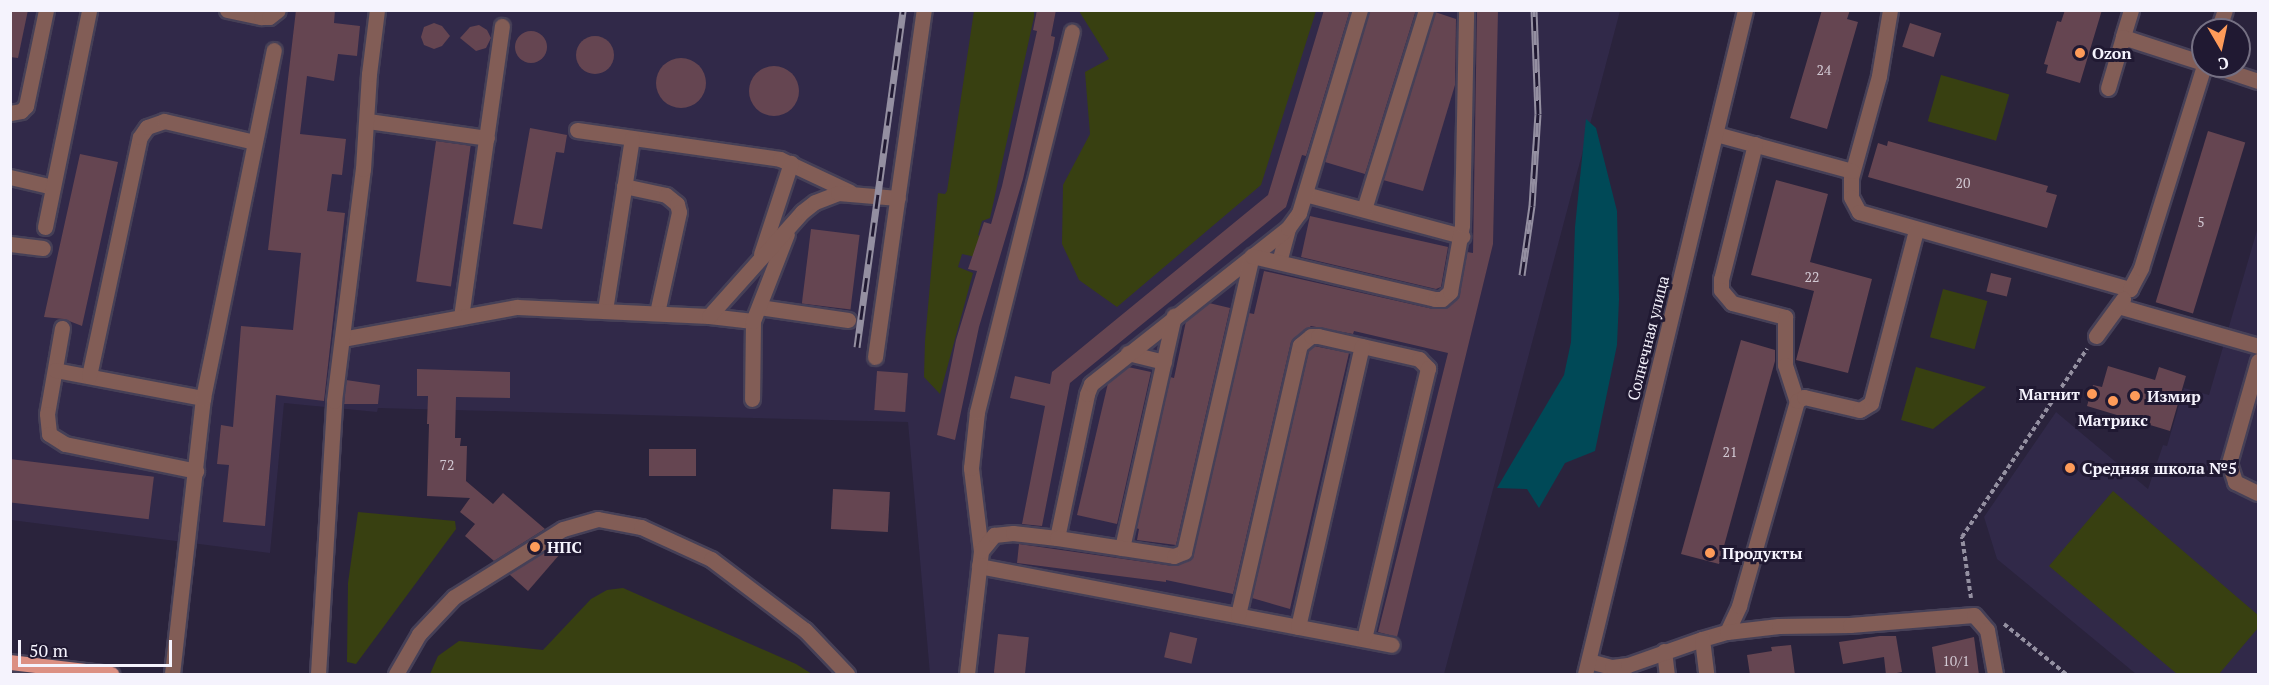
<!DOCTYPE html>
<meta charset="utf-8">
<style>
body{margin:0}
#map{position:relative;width:2269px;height:685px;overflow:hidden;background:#2a233c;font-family:"PT Serif",serif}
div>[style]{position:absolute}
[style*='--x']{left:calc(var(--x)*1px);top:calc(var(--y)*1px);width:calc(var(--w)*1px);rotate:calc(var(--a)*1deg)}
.built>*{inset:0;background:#312949}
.green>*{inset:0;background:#384011;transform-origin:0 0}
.water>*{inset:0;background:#004957}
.building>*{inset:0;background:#654551;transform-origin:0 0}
.round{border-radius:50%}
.path>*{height:4px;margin-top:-2px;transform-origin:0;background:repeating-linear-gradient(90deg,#9490a1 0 4.5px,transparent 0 7.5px)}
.roads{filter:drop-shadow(2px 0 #464057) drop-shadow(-2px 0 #464057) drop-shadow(0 2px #464057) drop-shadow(0 -2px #464057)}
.minor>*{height:15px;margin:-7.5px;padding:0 7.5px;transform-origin:7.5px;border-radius:7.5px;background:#825d56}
.major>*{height:15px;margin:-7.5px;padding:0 7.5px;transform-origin:7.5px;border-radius:7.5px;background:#dc9083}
.rail>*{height:7px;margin-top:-3.5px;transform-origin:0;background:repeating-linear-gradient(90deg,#201932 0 14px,#948fa1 0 28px);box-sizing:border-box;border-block:2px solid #948fa1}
.dots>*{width:16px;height:16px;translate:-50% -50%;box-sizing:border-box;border:3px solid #201932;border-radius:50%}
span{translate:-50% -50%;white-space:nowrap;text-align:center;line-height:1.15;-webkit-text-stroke:6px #201932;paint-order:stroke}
.number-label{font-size:14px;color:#d1c8d2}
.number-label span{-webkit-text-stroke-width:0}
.poi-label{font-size:16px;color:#f5f3fd;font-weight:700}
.left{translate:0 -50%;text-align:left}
.right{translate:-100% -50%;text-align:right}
.street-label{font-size:16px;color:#f5f3fd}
.frame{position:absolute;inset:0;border:12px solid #f5f3fd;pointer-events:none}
.north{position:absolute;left:2191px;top:18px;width:60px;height:60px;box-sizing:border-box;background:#201932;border:2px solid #757083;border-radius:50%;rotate:171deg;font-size:16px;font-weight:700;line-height:24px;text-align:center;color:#f5f3fd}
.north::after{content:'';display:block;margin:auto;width:21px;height:27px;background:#fe9b59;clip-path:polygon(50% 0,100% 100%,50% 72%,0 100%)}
.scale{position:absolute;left:18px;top:640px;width:154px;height:27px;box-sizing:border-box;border:3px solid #f5f3fd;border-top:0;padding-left:8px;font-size:18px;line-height:21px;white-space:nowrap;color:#f5f3fd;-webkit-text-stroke:4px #201932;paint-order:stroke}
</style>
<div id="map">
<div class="built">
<i style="clip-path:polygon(11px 11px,1620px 11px,1444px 674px,930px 674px,908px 422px,378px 408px,377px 412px,284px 403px,270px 553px,11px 520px)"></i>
<i style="clip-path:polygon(2258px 227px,2258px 674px,2136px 674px,1997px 559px,1984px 517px,2056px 412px,2148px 489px,2163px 445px,2167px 446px,2184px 388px,2209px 395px)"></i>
</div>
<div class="green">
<i style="clip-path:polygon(974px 11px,1034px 11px,1034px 17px,990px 218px,982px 221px,978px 235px,983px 239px,976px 257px,962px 254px,958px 267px,973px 273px,940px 394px,924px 377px,925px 341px,938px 193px,945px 194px,947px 191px)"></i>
<i style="clip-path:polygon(1079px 11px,1316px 11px,1261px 185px,1117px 307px,1079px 280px,1062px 244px,1063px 185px,1090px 134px,1085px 72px,1109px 59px)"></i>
<i style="left:1941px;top:75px;width:71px;height:48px;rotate:16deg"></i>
<i style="left:1943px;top:289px;width:46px;height:50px;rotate:15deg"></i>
<i style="clip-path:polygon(1916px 367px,1986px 387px,1933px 429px,1901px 420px)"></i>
<i style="clip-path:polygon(2113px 491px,2258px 615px,2258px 628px,2219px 674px,2177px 674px,2049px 566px)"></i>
<i style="clip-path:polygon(358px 512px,455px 521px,456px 529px,356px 664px,347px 662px,348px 583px)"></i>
<i style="clip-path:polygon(623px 588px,796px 664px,812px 674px,430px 674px,438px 656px,459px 641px,543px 650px,591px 599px,607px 590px)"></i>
</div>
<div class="water">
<i style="clip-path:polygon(1586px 119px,1596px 128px,1617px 211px,1619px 299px,1617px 345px,1595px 451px,1565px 463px,1539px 508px,1527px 489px,1497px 488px,1564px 375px,1571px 342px,1575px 227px)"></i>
</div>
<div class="building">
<i style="clip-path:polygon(10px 10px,28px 10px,18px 58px,10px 57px)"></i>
<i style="clip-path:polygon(296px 10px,335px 10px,334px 23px,360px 26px,357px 56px,338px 54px,334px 81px,307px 76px,300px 134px,346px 139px,342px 175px,332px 174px,327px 211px,345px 213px,324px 401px,276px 395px,265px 526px,223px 522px,229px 465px,217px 464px,221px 425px,233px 427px,241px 326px,293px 330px,301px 253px,268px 250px)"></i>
<i style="clip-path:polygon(1037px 10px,1056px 10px,1051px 36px,1055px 37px,1053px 49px,1023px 179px,979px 327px,955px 440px,937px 435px,956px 340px,977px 271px,968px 269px,984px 222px,991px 224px,1002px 186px,1037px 31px,1033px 30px)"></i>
<i style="clip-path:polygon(1324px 10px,1350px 10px,1306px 156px,1302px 155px,1286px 207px,1070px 383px,1042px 526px,1022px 524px,1045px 406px,1010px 398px,1015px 376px,1050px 384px,1052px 372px,1268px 195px)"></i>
<i style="clip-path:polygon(1369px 10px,1416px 10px,1365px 174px,1325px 162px)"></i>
<i style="clip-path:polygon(1477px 10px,1498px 10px,1493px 244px,1397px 637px,1378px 632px,1448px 353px,1354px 331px,1353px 334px,1311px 326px,1291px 342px,1233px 594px,1166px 580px,1166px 582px,1017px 563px,1019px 544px,1173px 566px,1192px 558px,1249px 313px,1254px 314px,1264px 271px,1433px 309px,1448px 307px,1456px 299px,1467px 252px,1473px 253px)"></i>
<i style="clip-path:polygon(1822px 10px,1850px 10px,1847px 19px,1858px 22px,1827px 129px,1790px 118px)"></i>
<i style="clip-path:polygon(2065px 10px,2102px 10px,2080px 83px,2046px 73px,2048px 65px,2044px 64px,2057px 21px,2061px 22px)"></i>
<i style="clip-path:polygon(1435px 12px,1456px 19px,1455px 85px,1423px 191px,1383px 180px)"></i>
<i style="clip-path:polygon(434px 23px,442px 26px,450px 36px,442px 46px,434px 49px,424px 45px,421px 37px,424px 27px)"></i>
<i style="left:1910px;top:23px;width:33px;height:25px;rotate:18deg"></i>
<i style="clip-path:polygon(479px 25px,487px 30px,491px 38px,486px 48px,476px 51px,460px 38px,470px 27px)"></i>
<i class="round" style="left:515px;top:31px;width:32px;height:32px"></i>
<i class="round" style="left:576px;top:36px;width:38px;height:38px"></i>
<i class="round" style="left:656px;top:58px;width:50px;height:50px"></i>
<i class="round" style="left:749px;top:66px;width:50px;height:50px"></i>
<i style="clip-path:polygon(530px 128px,567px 135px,564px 153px,556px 152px,542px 229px,513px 224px)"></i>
<i style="left:2208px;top:131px;width:39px;height:179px;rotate:17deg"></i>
<i style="left:436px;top:141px;width:35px;height:142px;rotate:8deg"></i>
<i style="clip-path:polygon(1888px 141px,2048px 186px,2046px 192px,2057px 195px,2047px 228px,1868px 177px,1878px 143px,1887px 146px)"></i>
<i style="clip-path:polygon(80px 154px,118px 162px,82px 326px,64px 319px,44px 317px)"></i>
<i style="clip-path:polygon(1776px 180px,1828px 194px,1810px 262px,1872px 279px,1848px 373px,1796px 360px,1814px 291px,1751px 275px)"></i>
<i style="clip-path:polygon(1310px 216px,1448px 247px,1441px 287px,1436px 289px,1301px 257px)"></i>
<i style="left:811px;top:229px;width:49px;height:75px;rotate:7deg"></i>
<i style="left:1991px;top:273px;width:21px;height:19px;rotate:14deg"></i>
<i style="clip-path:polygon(1209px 303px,1230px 308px,1176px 545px,1137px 540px,1139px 529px,1136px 528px,1170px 377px,1174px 378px,1186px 321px)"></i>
<i style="clip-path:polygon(1741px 340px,1775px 350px,1775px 361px,1719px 564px,1681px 554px)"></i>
<i style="clip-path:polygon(1314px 346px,1349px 353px,1290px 609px,1252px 598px,1309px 350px)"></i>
<i style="clip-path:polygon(2108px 366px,2155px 380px,2159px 367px,2186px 376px,2170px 431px,2087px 406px,2093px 385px,2102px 387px)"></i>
<i style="clip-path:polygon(1128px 367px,1151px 372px,1117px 524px,1077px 515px,1108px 383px)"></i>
<i style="clip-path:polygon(417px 369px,510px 372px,510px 398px,456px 397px,455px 438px,461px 438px,460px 446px,467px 446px,466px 481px,493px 504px,503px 493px,545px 529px,494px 561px,465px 536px,475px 524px,460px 512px,470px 498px,427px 496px,429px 424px,427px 424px,428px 396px,417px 396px)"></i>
<i style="left:877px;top:371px;width:31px;height:39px;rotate:4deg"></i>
<i style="clip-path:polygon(346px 380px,380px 385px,378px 404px,344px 404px)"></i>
<i style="left:649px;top:449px;width:47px;height:27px"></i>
<i style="left:10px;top:459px;width:145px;height:43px;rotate:7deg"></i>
<i style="left:833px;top:489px;width:57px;height:40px;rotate:3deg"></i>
<i style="clip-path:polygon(560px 542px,566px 547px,528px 591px,509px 574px)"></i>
<i style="left:1170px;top:632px;width:28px;height:26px;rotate:13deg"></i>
<i style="left:998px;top:634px;width:31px;height:39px;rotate:6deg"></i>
<i style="clip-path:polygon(1880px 636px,1896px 636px,1902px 672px,1886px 675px,1884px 657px,1843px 664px,1839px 642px)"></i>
<i style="clip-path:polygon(1974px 637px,1979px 675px,1936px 675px,1932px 647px)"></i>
<i style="clip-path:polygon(1791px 645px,1795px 675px,1750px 675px,1747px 655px,1772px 651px,1771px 647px)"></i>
</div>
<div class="path">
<i style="--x:1971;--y:598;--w:62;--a:-98.4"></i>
<i style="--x:1962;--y:537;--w:226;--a:-56.4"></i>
<i style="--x:2004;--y:624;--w:80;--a:38.9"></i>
</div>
<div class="roads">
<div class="minor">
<i style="--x:227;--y:10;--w:35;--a:12"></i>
<i style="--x:261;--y:17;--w:8;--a:0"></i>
<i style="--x:269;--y:17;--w:11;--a:-38"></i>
<i style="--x:1890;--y:10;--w:67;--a:99.5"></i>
<i style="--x:1879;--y:76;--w:106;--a:105.4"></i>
<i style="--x:1851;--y:178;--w:19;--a:90"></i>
<i style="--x:1851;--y:197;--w:17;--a:62"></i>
<i style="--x:1859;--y:212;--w:282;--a:15.9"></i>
<i style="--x:2130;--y:289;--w:24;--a:-62"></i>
<i style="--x:2141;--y:268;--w:212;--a:-72.7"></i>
<i style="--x:2131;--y:10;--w:28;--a:107"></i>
<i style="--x:2123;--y:37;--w:84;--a:18"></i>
<i style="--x:2218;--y:30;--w:21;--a:-71"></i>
<i style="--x:2213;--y:66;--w:47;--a:18.4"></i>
<i style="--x:2108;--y:88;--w:53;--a:-73.6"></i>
<i style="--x:10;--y:113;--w:11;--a:-10"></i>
<i style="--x:21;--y:111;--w:7;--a:-45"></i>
<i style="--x:26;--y:106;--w:98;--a:-78.2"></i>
<i style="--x:368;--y:121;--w:120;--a:8.1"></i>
<i style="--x:577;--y:130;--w:205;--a:8.1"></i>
<i style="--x:780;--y:159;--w:77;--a:25.2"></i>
<i style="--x:1716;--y:134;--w:141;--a:15.2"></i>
<i style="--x:1755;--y:144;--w:139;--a:104.1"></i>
<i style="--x:1721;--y:279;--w:11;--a:90"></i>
<i style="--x:1721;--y:290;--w:17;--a:50"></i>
<i style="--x:1732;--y:303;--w:55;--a:14.8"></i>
<i style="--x:1785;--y:317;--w:48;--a:90"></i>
<i style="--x:1785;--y:365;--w:38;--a:72"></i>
<i style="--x:10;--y:177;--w:44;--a:13.1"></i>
<i style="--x:624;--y:186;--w:43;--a:12.1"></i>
<i style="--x:666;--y:195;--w:14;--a:39"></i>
<i style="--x:677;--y:204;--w:8;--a:76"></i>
<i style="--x:679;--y:212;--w:103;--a:102.3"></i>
<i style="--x:1305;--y:194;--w:163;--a:15"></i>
<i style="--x:1364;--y:209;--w:208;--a:-72.7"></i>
<i style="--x:45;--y:227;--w:221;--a:-78.5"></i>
<i style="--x:10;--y:244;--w:33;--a:7"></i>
<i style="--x:761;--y:254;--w:96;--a:-71.8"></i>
<i style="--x:1279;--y:262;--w:35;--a:-75"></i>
<i style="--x:2118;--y:306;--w:146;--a:15.9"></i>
<i style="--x:759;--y:307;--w:90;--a:8.3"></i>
<i style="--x:605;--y:310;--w:174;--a:-81.1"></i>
<i style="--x:709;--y:316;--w:44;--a:6.5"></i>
<i style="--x:753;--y:321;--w:78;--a:90.7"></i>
<i style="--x:461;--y:317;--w:294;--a:-82"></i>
<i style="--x:753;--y:321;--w:93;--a:-68.7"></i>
<i style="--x:62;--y:328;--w:87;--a:99.9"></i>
<i style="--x:47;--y:414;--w:20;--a:84"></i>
<i style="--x:49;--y:434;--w:19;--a:32"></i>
<i style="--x:65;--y:444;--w:134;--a:11.6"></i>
<i style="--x:2096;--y:336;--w:46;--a:-53.9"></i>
<i style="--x:342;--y:339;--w:178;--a:-10.4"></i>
<i style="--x:517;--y:307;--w:192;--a:2.7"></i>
<i style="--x:709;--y:316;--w:140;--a:-48.2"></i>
<i style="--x:802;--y:212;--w:16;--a:-38"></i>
<i style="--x:815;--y:202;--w:25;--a:-21"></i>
<i style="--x:838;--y:193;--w:60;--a:4.8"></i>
<i style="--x:1128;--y:353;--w:37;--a:14"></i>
<i style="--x:875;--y:357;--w:350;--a:-82"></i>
<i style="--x:2258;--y:361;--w:106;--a:105.9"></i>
<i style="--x:2229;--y:463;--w:20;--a:72"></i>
<i style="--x:2235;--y:482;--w:25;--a:26"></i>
<i style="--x:55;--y:370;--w:151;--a:10.7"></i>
<i style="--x:89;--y:376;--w:244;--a:-78"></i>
<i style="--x:140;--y:137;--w:12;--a:-55"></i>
<i style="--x:147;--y:127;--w:18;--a:-19"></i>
<i style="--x:164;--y:121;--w:92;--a:13.1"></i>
<i style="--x:1057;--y:538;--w:147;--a:-78.2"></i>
<i style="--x:1087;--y:394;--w:11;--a:-68"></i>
<i style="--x:1091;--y:384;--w:251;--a:-38.4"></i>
<i style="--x:1288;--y:228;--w:19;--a:-54"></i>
<i style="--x:1299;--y:213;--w:212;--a:-73.3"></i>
<i style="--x:1122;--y:548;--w:238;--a:-77.4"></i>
<i style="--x:981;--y:551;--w:84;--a:-96.9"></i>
<i style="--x:971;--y:468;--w:56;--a:-83.9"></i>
<i style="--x:977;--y:412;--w:392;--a:-76"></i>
<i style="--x:979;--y:566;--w:420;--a:10.8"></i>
<i style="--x:1238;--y:615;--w:277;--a:-77.1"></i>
<i style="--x:1300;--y:345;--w:14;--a:-39"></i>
<i style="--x:1311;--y:336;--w:7;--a:0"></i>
<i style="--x:1318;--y:336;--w:104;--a:12.8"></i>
<i style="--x:1419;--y:359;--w:13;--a:45"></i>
<i style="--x:1428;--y:368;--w:278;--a:103.3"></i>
<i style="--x:1298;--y:627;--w:288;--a:-77.2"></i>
<i style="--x:1727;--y:632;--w:29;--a:-65"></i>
<i style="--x:1739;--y:606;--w:213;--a:-74.2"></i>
<i style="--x:1797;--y:401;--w:8;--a:-30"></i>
<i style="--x:1804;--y:397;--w:57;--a:13.1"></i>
<i style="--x:1860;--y:410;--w:13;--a:-32"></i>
<i style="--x:1871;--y:403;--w:179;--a:-75.4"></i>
<i style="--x:1702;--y:639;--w:26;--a:-16"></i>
<i style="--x:1727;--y:632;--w:52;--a:-6.6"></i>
<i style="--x:1779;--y:626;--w:71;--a:-0.8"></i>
<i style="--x:1850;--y:625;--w:124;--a:-4.6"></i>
<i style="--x:1974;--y:615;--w:20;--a:49"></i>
<i style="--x:1987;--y:630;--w:45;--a:79.7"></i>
<i style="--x:1664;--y:651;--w:23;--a:83"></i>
<i style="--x:1589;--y:661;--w:24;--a:15"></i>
<i style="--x:1612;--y:667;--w:16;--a:-7"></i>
<i style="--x:1628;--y:665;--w:78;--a:-19.4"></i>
<i style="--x:1702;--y:639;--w:35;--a:83"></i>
<i style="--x:172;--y:674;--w:278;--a:-83.6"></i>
<i style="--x:203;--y:398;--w:355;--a:-78.5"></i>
<i style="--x:318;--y:674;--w:273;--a:-86.6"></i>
<i style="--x:334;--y:401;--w:234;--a:-82.9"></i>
<i style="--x:363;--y:169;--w:95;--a:-86.4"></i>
<i style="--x:369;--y:74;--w:64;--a:-82.9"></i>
<i style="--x:396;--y:674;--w:46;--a:-60.1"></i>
<i style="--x:419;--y:634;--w:51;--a:-46.6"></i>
<i style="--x:454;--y:597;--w:128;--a:-32"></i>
<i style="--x:563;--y:529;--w:36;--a:-16"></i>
<i style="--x:598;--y:519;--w:44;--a:10.5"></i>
<i style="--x:641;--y:527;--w:77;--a:24.6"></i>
<i style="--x:711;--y:559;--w:118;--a:37.1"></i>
<i style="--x:805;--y:630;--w:61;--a:46.3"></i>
<i style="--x:967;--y:674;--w:124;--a:-83.5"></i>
<i style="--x:981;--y:551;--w:21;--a:-51"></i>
<i style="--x:994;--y:535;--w:19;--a:-6"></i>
<i style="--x:1013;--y:533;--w:44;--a:6.5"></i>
<i style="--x:1057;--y:538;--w:118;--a:8.7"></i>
<i style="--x:1174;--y:556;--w:11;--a:-22"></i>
<i style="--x:1184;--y:552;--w:304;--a:-77.1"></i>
<i style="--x:1252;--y:256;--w:188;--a:13.2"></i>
<i style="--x:1435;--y:299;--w:7;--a:0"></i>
<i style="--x:1442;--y:299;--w:11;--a:-41"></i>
<i style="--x:1450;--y:292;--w:68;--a:-79.8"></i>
<i style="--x:1462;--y:225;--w:215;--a:-88.9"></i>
<i style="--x:1585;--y:674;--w:683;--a:-76.45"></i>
</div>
<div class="major">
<i style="--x:10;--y:662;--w:102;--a:6.8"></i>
</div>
</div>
<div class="rail">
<i style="--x:1522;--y:275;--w:70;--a:-81.8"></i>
<i style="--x:1532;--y:206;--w:92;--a:-86.3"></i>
<i style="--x:1538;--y:114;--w:104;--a:-92.2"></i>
<i style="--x:857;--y:347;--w:340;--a:-82.2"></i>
</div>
<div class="dots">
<i style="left:2080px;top:53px;background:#fe9b59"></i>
<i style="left:2092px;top:394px;background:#fe9b59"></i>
<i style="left:2135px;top:396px;background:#fe9b59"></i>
<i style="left:2113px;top:401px;background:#fe9b59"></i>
<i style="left:2070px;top:468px;background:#fe9b59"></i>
<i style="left:535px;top:547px;background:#fe9b59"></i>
<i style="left:1710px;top:553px;background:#fe9b59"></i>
</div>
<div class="number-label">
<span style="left:1824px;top:70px">24</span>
<span style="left:1963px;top:183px">20</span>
<span style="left:2201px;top:222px">5</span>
<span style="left:1812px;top:277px">22</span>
<span style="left:1730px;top:452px">21</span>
<span style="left:447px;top:465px">72</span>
<span style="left:1956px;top:661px">10/1</span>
</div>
<div class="poi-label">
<span class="left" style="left:2092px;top:53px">Ozon</span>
<span class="right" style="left:2080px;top:394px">Магнит</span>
<span class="left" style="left:2147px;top:396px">Измир</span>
<span style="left:2113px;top:420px">Матрикc</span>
<span class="left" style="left:2082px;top:468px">Средняя школа №5</span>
<span class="left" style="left:547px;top:547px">НПС</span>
<span class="left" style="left:1722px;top:553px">Продукты</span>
</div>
<div class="street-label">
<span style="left:1648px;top:338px;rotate:-76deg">Солнечная улица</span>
</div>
<div class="frame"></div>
<div class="north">С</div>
<div class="scale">50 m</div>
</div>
